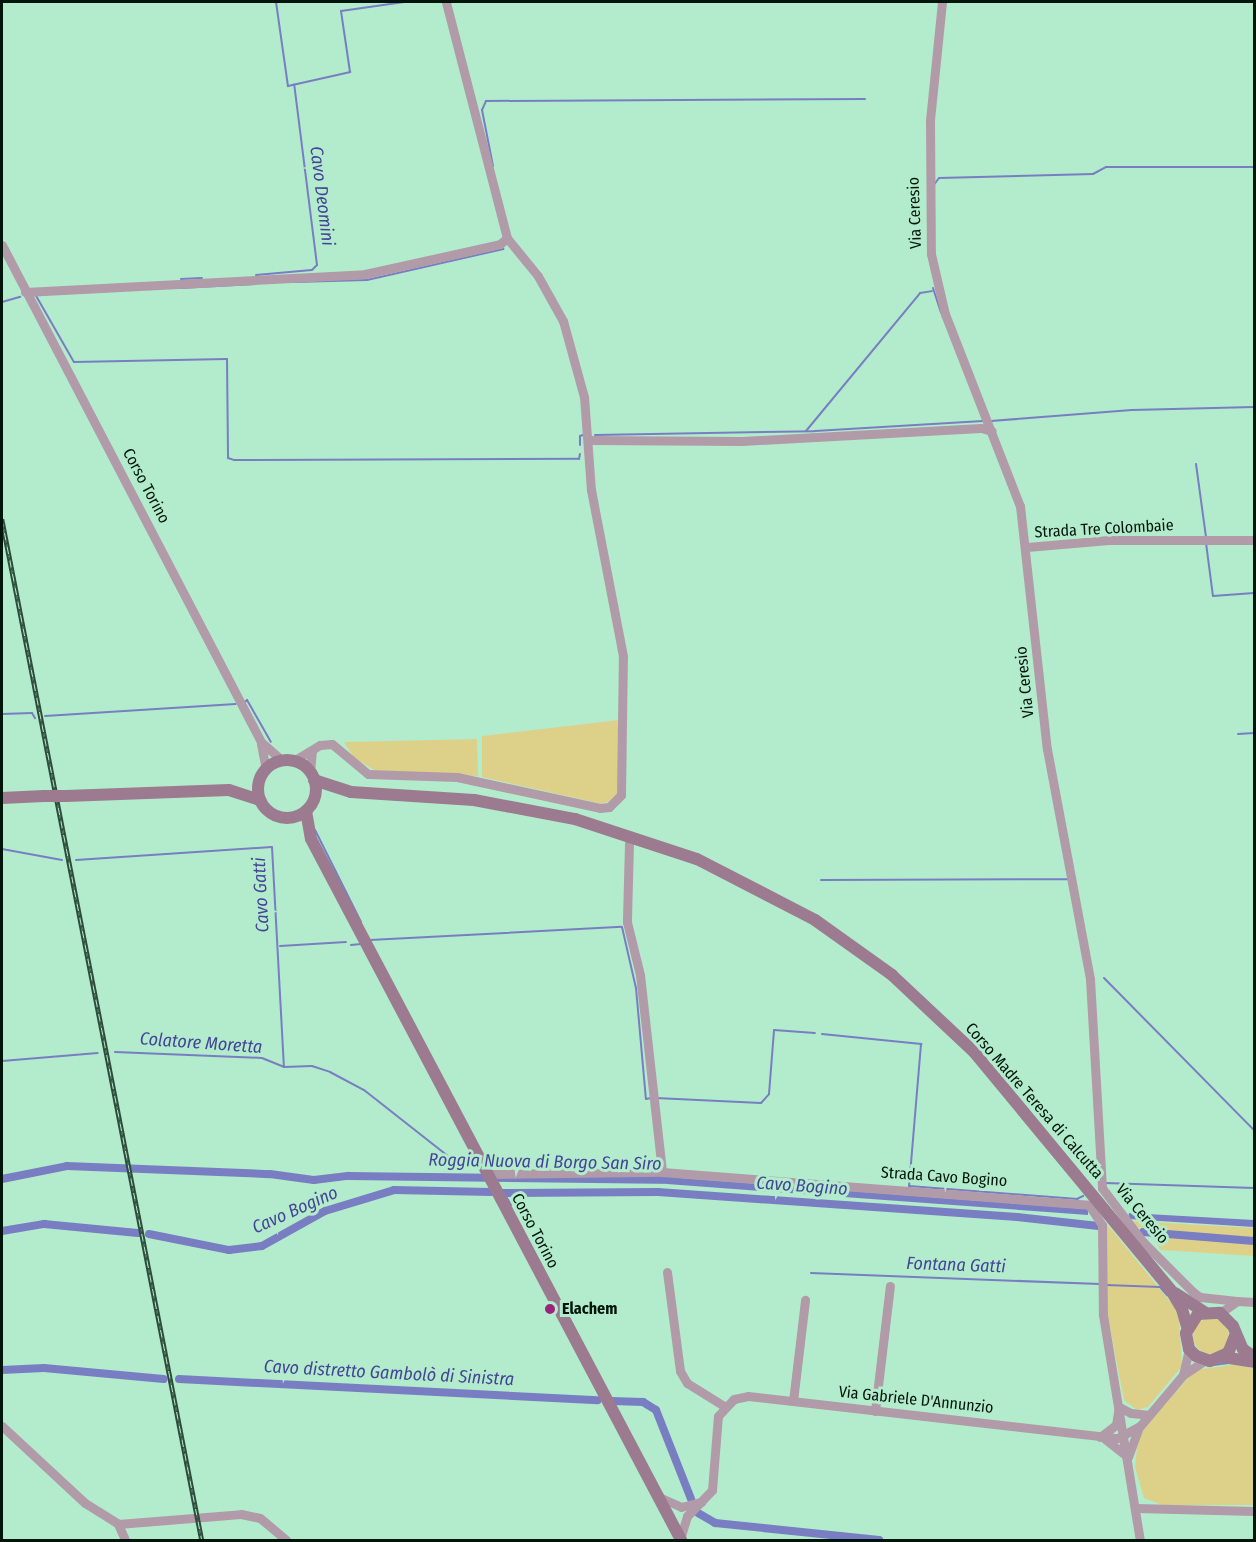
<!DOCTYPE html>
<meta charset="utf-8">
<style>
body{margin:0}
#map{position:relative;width:1256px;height:1542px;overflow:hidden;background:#b3eccc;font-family:"Fira Sans Condensed",sans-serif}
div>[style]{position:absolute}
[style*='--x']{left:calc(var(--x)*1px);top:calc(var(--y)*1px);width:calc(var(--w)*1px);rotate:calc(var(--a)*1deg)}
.green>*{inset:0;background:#ddd18a}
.round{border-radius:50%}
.water>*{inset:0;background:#797ec3}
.stream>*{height:2px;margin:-1px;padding:0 1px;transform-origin:1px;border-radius:1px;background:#797ec3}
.canal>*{height:8px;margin:-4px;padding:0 4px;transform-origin:4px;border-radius:4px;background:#797ec3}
.minor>*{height:9px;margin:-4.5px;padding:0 4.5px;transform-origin:4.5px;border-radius:4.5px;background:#b29ba9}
.secondary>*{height:12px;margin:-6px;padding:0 6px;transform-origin:6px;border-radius:6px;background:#9c7b90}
.secondary>.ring{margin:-6px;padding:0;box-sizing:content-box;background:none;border:12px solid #9c7b90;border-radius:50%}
.rail>*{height:4.5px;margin-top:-2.25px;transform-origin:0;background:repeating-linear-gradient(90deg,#b3eccc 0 7px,#2e4c3c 0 14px);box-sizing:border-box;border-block:2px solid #2e4c3c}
.secondary-bridge>*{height:12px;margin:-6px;padding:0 6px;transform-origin:6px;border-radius:6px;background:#9c7b90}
.dots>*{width:16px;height:16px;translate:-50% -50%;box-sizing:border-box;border:3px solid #b3eccc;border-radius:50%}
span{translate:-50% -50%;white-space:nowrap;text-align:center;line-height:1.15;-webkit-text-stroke:6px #b3eccc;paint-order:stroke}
.street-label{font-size:16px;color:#01150a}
.poi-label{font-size:16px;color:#01150a;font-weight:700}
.left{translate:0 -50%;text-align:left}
.water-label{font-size:18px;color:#454498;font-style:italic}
.frame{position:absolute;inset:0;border:3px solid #01150a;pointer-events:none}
</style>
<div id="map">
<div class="green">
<i style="clip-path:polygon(619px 720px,620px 785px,616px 798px,602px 804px,482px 777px,482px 736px)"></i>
<i style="clip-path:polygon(477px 739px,478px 776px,376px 771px,354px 758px,344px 742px)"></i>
<i style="clip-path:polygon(1132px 1221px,1254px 1228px,1254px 1256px,1161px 1250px,1145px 1228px,1135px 1227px)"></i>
<i style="clip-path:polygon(1106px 1223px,1173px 1305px,1179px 1318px,1182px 1366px,1148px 1407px,1137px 1410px,1124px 1400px,1107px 1312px)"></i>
<i class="round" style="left:1193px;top:1318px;width:36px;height:36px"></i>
<i style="clip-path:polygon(1238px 1364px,1254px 1369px,1254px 1505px,1162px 1505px,1144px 1498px,1135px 1467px,1138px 1439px,1145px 1427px,1195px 1370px)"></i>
</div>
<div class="water">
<i style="clip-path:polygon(667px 1177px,1088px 1209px,1088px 1215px,667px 1184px)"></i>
<i style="clip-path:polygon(1129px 1213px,1254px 1220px,1254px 1227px,1128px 1219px)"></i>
</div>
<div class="stream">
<i style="--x:276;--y:2;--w:85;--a:81.9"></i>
<i style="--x:288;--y:86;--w:64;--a:-12.7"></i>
<i style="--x:350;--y:72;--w:62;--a:-98.4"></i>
<i style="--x:341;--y:11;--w:64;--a:-8.1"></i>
<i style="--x:493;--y:166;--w:57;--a:-101.1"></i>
<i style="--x:482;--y:110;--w:10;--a:-66"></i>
<i style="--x:486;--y:101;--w:379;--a:-0.3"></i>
<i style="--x:933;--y:186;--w:10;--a:-53"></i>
<i style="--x:939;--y:178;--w:154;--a:-1.5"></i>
<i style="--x:1093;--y:174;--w:15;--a:-28"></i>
<i style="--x:1106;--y:167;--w:148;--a:0"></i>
<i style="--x:256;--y:275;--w:56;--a:-5.1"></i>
<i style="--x:312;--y:270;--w:7;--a:-45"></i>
<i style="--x:317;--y:265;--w:182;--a:-97.2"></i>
<i style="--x:181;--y:279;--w:21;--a:-3"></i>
<i style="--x:294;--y:282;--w:73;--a:-1.6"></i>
<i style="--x:367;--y:280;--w:140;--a:-12.8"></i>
<i style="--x:180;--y:288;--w:75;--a:-3.1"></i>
<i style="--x:933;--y:288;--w:26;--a:72"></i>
<i style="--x:35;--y:294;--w:78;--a:60.2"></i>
<i style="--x:74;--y:362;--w:153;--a:-1.1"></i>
<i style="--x:227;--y:359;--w:99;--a:89.4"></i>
<i style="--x:228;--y:458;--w:6;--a:18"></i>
<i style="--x:234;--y:460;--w:345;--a:-0.2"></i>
<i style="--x:579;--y:459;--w:5;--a:-79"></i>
<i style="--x:2;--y:302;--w:19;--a:-16"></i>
<i style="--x:991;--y:421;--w:141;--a:-4.5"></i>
<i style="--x:1132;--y:410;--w:122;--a:-1.4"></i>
<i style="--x:806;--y:431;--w:179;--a:-50.4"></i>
<i style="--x:920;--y:293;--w:12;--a:-9"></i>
<i style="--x:595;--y:435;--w:220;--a:-1"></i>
<i style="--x:815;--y:431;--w:168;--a:-3.4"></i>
<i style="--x:580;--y:445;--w:9;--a:-90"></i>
<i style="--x:580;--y:436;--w:3;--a:-18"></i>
<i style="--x:1196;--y:464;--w:74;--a:82.2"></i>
<i style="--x:1206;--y:543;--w:53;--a:82.5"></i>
<i style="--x:1213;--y:596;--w:41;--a:-4.2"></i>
<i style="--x:245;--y:702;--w:3;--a:-45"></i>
<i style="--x:247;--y:700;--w:48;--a:60.3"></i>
<i style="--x:2;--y:714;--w:30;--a:-2"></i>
<i style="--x:32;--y:713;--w:6;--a:59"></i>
<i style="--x:45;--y:716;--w:191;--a:-3.6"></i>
<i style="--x:1238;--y:734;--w:16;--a:-4"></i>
<i style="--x:315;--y:830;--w:103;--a:63.4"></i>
<i style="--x:2;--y:849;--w:61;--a:10.4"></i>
<i style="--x:76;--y:860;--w:196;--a:-3.8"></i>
<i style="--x:272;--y:847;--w:220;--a:86.9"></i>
<i style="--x:821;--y:880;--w:247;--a:-0.2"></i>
<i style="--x:370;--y:940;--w:252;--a:-3"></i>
<i style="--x:622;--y:927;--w:63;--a:77.1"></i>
<i style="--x:636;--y:988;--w:111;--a:84.9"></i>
<i style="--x:646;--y:1099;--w:5;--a:-11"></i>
<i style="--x:351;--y:945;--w:10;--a:-6"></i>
<i style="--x:280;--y:946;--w:66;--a:-3.5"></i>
<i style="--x:1104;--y:978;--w:214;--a:45.4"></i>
<i style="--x:822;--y:1034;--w:100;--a:5.8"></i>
<i style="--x:921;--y:1044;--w:143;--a:94.8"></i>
<i style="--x:909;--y:1186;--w:169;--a:4.4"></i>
<i style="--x:1077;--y:1199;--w:7;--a:-27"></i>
<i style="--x:115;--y:1052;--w:147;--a:2.3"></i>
<i style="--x:262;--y:1058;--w:24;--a:22"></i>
<i style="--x:284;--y:1067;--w:28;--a:-2"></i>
<i style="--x:312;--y:1066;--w:19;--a:18"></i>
<i style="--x:330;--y:1072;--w:38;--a:28"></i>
<i style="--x:364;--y:1090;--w:125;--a:38.2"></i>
<i style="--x:2;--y:1061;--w:96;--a:-4.8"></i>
<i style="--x:656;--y:1098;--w:105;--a:2.7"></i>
<i style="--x:761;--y:1103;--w:12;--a:-48"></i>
<i style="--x:769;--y:1094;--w:64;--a:-85.5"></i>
<i style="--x:774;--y:1030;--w:41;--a:4.2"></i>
<i style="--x:462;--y:1175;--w:19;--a:0"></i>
<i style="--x:1105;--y:1183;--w:149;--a:1.9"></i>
<i style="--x:507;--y:1198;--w:8;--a:60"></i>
<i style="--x:811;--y:1273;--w:289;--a:2.2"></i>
<i style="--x:1106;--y:1285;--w:54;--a:2.1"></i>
<i style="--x:1160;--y:1287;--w:11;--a:49"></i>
<i style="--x:1213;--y:1365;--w:16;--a:-7"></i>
</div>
<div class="canal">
<i style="--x:2;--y:1179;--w:66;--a:-11.3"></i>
<i style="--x:67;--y:1166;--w:203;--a:2.3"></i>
<i style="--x:270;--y:1174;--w:44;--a:7.8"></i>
<i style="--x:314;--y:1180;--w:34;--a:-7"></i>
<i style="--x:348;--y:1176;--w:330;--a:0.7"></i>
<i style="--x:501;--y:1193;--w:157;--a:-0.4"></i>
<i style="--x:658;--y:1192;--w:360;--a:4"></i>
<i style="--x:1017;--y:1217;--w:82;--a:6.3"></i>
<i style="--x:2;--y:1231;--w:43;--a:-9.5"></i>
<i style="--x:44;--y:1224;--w:94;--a:5.5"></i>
<i style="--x:1143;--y:1232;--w:111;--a:4.6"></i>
<i style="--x:149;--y:1234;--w:82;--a:11.3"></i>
<i style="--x:229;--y:1250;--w:33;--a:-7"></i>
<i style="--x:262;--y:1246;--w:72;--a:-29.1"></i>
<i style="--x:325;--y:1211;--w:72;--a:-16.9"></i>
<i style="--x:394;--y:1190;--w:97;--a:1.2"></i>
<i style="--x:2;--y:1370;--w:42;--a:-2.7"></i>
<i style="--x:44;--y:1368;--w:120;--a:5.3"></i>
<i style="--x:179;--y:1379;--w:419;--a:2.9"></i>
<i style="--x:612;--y:1401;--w:31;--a:2"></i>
<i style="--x:643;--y:1402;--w:15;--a:32"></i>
<i style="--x:656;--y:1410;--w:96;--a:68.5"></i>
<i style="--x:698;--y:1513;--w:20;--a:30"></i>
<i style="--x:715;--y:1523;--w:165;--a:5.9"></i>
</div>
<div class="minor">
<i style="--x:942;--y:2;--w:120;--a:95.8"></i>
<i style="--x:930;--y:121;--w:133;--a:89.6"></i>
<i style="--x:931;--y:254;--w:62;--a:76.9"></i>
<i style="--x:945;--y:314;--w:206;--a:68.7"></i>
<i style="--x:1020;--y:506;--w:244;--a:83.7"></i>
<i style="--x:1047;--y:749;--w:234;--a:79.4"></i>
<i style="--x:1090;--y:979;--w:209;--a:86.7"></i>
<i style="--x:1102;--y:1188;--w:68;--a:52.8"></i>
<i style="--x:1143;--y:1242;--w:71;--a:45"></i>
<i style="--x:1193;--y:1292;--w:9;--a:36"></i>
<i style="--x:1200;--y:1297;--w:37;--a:6"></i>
<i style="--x:2;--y:245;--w:560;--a:62.47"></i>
<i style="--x:261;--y:742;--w:29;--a:41"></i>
<i style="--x:25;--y:292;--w:340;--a:-3"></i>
<i style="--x:365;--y:274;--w:138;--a:-12.5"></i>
<i style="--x:500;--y:244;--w:9;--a:-41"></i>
<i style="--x:507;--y:238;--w:244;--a:-104.5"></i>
<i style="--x:589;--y:440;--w:153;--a:0.4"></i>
<i style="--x:742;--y:441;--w:239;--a:-3.1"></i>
<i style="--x:981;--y:428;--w:11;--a:15"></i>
<i style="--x:1027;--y:547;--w:82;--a:-4.9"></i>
<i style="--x:1109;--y:540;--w:145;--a:0"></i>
<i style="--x:261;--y:744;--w:25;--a:79"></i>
<i style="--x:293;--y:761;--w:31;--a:-31"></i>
<i style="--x:320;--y:745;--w:12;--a:-5"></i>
<i style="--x:332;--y:744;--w:47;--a:39.8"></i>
<i style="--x:368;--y:774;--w:89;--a:1.9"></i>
<i style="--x:457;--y:777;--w:146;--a:12.2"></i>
<i style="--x:600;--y:808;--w:9;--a:-6"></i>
<i style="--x:609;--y:807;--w:17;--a:-45"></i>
<i style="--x:621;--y:795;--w:139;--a:-89.2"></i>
<i style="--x:623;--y:656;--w:169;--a:-100.9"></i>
<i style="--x:591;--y:490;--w:93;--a:-94.3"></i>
<i style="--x:584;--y:397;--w:79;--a:-105.4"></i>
<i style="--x:563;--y:321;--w:51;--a:-119.1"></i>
<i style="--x:538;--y:276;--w:49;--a:-129.2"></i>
<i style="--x:310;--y:773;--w:21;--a:-85"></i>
<i style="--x:629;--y:843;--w:79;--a:91.5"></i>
<i style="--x:627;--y:922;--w:55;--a:76.2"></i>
<i style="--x:640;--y:975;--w:198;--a:83.6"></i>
<i style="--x:487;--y:1174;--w:175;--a:-0.7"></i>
<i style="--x:662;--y:1172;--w:428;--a:4.4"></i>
<i style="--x:1089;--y:1205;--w:24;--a:57"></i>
<i style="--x:1102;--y:1225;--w:90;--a:89.4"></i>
<i style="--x:1103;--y:1315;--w:228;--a:80.7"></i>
<i style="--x:667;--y:1272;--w:100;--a:82.5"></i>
<i style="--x:680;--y:1371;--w:14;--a:60"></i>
<i style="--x:687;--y:1383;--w:44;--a:31.9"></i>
<i style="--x:1220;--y:1313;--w:21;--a:-35"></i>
<i style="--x:1237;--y:1301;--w:17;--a:3"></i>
<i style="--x:1183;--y:1375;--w:27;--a:-77"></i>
<i style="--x:793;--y:1401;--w:102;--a:-83.2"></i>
<i style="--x:875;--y:1411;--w:126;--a:-83.2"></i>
<i style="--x:2;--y:1426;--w:113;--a:42.9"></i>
<i style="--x:85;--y:1503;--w:39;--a:32"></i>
<i style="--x:118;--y:1524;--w:123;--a:-4.6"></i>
<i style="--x:241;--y:1514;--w:19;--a:12"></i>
<i style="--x:260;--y:1518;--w:34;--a:40"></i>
<i style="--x:1100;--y:1437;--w:20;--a:-37"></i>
<i style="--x:1116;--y:1425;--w:18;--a:-81"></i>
<i style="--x:1119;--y:1407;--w:13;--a:27"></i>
<i style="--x:1131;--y:1413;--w:18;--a:6"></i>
<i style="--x:1105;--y:1439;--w:29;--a:38"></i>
<i style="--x:1128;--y:1457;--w:32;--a:-70"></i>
<i style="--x:659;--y:1497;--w:24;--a:24"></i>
<i style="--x:681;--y:1507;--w:21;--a:-14"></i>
<i style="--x:1136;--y:1508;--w:118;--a:1.5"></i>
<i style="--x:118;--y:1524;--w:17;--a:66"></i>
<i style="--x:680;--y:1539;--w:24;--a:-73"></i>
<i style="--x:687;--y:1516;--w:36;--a:-46"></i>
<i style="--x:712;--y:1490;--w:74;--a:-85.4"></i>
<i style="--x:718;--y:1416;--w:23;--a:-47"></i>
<i style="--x:734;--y:1399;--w:14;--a:-12"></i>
<i style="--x:748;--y:1396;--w:372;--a:6.5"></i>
<i style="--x:1118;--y:1438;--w:25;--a:-29"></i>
<i style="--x:1140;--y:1426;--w:67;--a:-49.9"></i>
<i style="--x:1183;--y:1375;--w:27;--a:-34"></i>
</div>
<div class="secondary">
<i class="ring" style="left:258px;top:760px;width:46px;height:46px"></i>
<i style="--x:314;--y:780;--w:39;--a:18"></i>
<i style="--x:351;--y:792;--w:123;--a:3.7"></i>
<i style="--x:474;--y:800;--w:103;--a:10.7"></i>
<i style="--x:575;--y:819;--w:128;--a:18.2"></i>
<i style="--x:697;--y:859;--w:133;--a:27.3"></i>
<i style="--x:815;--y:920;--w:95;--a:35.5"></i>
<i style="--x:892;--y:975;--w:112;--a:43.2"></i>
<i style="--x:974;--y:1052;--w:308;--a:50.4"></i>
<i style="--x:1170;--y:1289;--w:23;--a:59"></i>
<i style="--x:1182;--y:1309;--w:19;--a:74"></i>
<i style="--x:66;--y:796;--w:163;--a:-2.1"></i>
<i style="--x:229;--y:790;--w:33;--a:18"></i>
<i style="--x:2;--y:798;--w:42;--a:-2.7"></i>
<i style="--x:306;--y:811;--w:28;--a:80"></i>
<i style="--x:311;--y:839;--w:793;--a:62.17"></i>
<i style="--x:1175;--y:1293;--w:35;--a:33"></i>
<i style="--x:1235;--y:1336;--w:18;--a:112"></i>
<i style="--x:1228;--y:1353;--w:20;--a:156"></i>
<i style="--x:1210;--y:1361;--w:15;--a:-160"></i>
<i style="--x:1196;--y:1356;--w:10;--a:-135"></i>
<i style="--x:1189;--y:1349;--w:16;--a:-101"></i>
<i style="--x:1186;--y:1333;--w:22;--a:-58"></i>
<i style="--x:1198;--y:1314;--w:22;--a:-3"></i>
<i style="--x:1220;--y:1313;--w:18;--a:45"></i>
<i style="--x:1233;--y:1326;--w:25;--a:67"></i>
<i style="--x:1243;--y:1349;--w:14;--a:36"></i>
<i style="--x:1223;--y:1357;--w:31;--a:9"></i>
</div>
<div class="rail">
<i style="--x:2;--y:519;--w:1040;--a:78.92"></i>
</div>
<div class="secondary-bridge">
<i style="--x:44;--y:796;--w:22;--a:0"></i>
</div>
<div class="dots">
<i style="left:550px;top:1309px;background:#9a237d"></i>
</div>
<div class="street-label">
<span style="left:915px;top:213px;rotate:-92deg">Via Ceresio</span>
<span style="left:146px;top:486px;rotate:62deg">Corso Torino</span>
<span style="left:1104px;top:529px;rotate:-3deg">Strada Tre Colombaie</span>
<span style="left:1025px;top:682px;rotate:-96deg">Via Ceresio</span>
<span style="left:1034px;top:1101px;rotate:49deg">Corso Madre Teresa di Calcutta</span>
<span style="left:944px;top:1177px;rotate:4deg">Strada Cavo Bogino</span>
<span style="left:1142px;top:1214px;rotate:50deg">Via Ceresio</span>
<span style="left:535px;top:1231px;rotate:62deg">Corso Torino</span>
<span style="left:916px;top:1400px;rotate:6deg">Via Gabriele D'Annunzio</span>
</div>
<div class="poi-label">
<span class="left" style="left:562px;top:1309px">Elachem</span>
</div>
<div class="water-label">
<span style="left:322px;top:196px;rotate:83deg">Cavo Deomini</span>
<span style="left:261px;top:895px;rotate:-93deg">Cavo Gatti</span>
<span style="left:201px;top:1043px;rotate:4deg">Colatore Moretta</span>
<span style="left:545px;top:1162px;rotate:1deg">Roggia Nuova di Borgo San Siro</span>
<span style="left:802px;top:1186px;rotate:4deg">Cavo Bogino</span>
<span style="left:295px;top:1210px;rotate:-24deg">Cavo Bogino</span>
<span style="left:956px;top:1265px;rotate:2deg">Fontana Gatti</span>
<span style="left:389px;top:1373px;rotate:3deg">Cavo distretto Gambolò di Sinistra</span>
</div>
<div class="frame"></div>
</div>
